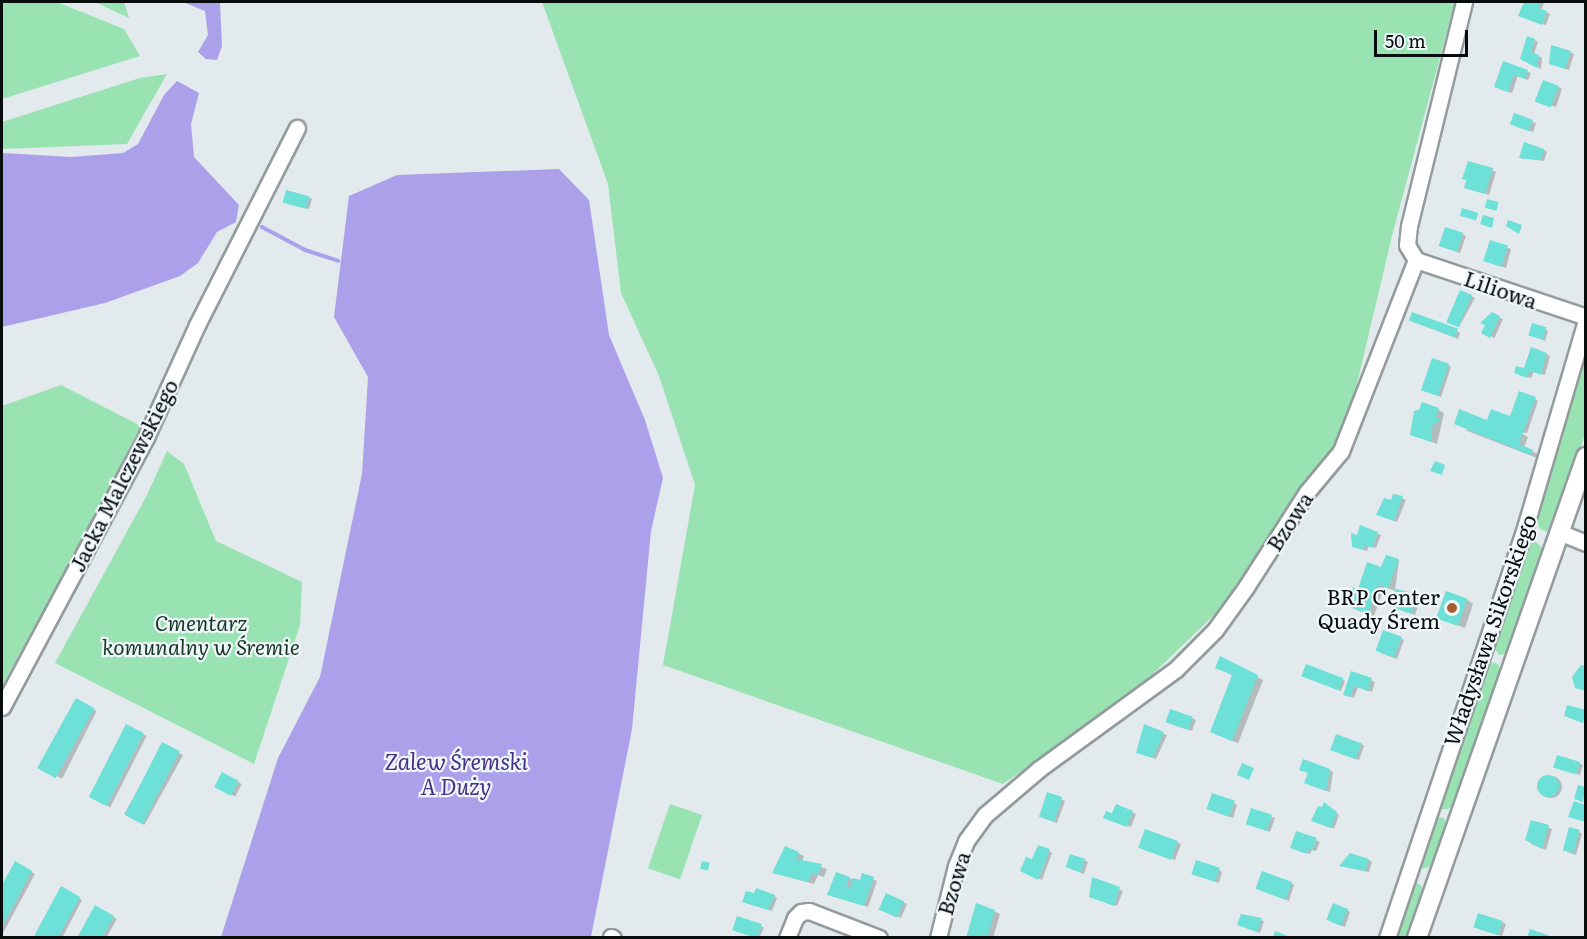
<!DOCTYPE html>
<meta charset="utf-8">
<style>
body{margin:0}
#map{position:relative;width:1587px;height:939px;overflow:hidden;background:#e2eaed;font-family:Literata,serif}
div>[style]{position:absolute}
[style*='--x']{left:calc(var(--x)*1px);top:calc(var(--y)*1px);width:calc(var(--w)*1px);rotate:calc(var(--a)*1deg)}
.green>*{inset:0;background:#98e3b1;transform-origin:0 0}
.water>*{inset:0;background:#ada0ea}
.shadow>*{inset:0;background:#0003;transform-origin:0 0}
.round{border-radius:50%}
.stream>*{height:4px;margin:-2px;padding:0 2px;transform-origin:2px;border-radius:2px;background:#ada0ea}
.building>*{inset:0;background:#6de0d7;transform-origin:0 0}
.roads{filter:drop-shadow(2px 0 #949b9e) drop-shadow(-2px 0 #949b9e) drop-shadow(0 2px #949b9e) drop-shadow(0 -2px #949b9e)}
.minor>*{height:15px;margin:-7.5px;padding:0 7.5px;transform-origin:7.5px;border-radius:7.5px;background:#fff}
.major>*{height:18px;margin:-9px;padding:0 9px;transform-origin:9px;border-radius:9px;background:#fff}
.dots>*{width:16px;height:16px;translate:-50% -50%;box-sizing:border-box;border:3px solid #eff7fa;border-radius:50%}
span{translate:-50% -50%;white-space:nowrap;text-align:center;line-height:1.15;-webkit-text-stroke:4.5px #eff7fa;paint-order:stroke}
.street-label{font-size:21px;color:#090c0d}
.poi-label{font-size:21px;color:#090c0d}
.right{translate:-100% -50%;text-align:right}
.park-label{font-size:21px;color:#173824;font-style:italic}
.water-label{font-size:22px;color:#483085;font-style:italic}
.frame{position:absolute;inset:0;border:3px solid #090c0d;pointer-events:none}
.scale{position:absolute;left:1374px;top:30px;width:94px;height:27px;box-sizing:border-box;border:3px solid #090c0d;border-top:0;padding-left:8px;font-size:18px;line-height:21px;white-space:nowrap;color:#090c0d;-webkit-text-stroke:4px #eff7fa;paint-order:stroke}
</style>
<div id="map">
<div class="green">
<i style="clip-path:polygon(2px 2px,57px 2px,124px 29px,140px 56px,2px 99px)"></i>
<i style="clip-path:polygon(95px 2px,124px 2px,129px 18px)"></i>
<i style="clip-path:polygon(542px 2px,1455px 2px,1393px 232px,1341px 451px,1214px 615px,1133px 693px,1003px 784px,663px 665px,695px 485px,659px 376px,621px 293px,608px 184px)"></i>
<i style="clip-path:polygon(167px 74px,127px 144px,2px 149px,2px 122px,140px 78px)"></i>
<i style="clip-path:polygon(1585px 338px,1585px 435px,1547px 532px,1539px 528px,1536px 515px,1562px 440px)"></i>
<i style="clip-path:polygon(61px 385px,143px 427px,2px 686px,2px 406px)"></i>
<i style="clip-path:polygon(167px 451px,184px 464px,216px 541px,302px 582px,300px 625px,254px 764px,55px 663px,147px 495px)"></i>
<i style="clip-path:polygon(1535px 541px,1543px 549px,1543px 557px,1508px 653px,1499px 655px,1492px 645px,1526px 544px)"></i>
<i style="clip-path:polygon(1494px 662px,1499px 665px,1500px 675px,1455px 803px,1448px 809px,1438px 809px,1484px 667px)"></i>
<i style="left:670px;top:804px;width:34px;height:68px;rotate:19deg"></i>
<i style="clip-path:polygon(1433px 817px,1444px 818px,1447px 826px,1432px 866px,1422px 869px,1417px 865px)"></i>
<i style="clip-path:polygon(1414px 881px,1422px 886px,1422px 897px,1408px 937px,1392px 938px,1408px 886px)"></i>
</div>
<div class="water">
<i style="clip-path:polygon(183px 2px,220px 2px,222px 46px,217px 60px,206px 59px,198px 52px,208px 35px,205px 11px)"></i>
<i style="clip-path:polygon(177px 81px,199px 93px,191px 124px,194px 157px,239px 205px,236px 222px,217px 232px,198px 263px,180px 276px,105px 303px,2px 327px,2px 153px,71px 157px,123px 153px,138px 144px,164px 95px)"></i>
<i style="clip-path:polygon(559px 169px,589px 200px,609px 335px,645px 420px,663px 478px,651px 531px,632px 729px,591px 937px,221px 937px,278px 758px,320px 677px,362px 474px,368px 377px,334px 317px,349px 196px,397px 175px)"></i>
</div>
<div class="shadow">
<i style="clip-path:polygon(1525px 2px,1544px 3px,1541px 10px,1550px 14px,1546px 25px,1520px 16px)"></i>
<i style="clip-path:polygon(1534px 40px,1538px 42px,1534px 54px,1542px 58px,1541px 69px,1521px 58px)"></i>
<i style="clip-path:polygon(1570px 52px,1574px 54px,1569px 70px,1554px 65px)"></i>
<i style="clip-path:polygon(1504px 63px,1531px 73px,1528px 80px,1518px 76px,1512px 93px,1499px 89px)"></i>
<i style="clip-path:polygon(1559px 87px,1562px 89px,1556px 107px,1539px 102px)"></i>
<i style="clip-path:polygon(1515px 115px,1536px 123px,1533px 132px,1515px 126px)"></i>
<i style="clip-path:polygon(1544px 150px,1547px 152px,1544px 161px,1520px 158px)"></i>
<i style="clip-path:polygon(1492px 170px,1496px 172px,1489px 195px,1469px 189px)"></i>
<i style="clip-path:polygon(308px 197px,312px 199px,309px 209px,288px 204px)"></i>
<i style="clip-path:polygon(1462px 234px,1466px 236px,1460px 253px,1444px 247px)"></i>
<i style="clip-path:polygon(1491px 242px,1511px 249px,1506px 268px,1489px 262px)"></i>
<i style="clip-path:polygon(1471px 296px,1475px 298px,1459px 327px,1448px 322px)"></i>
<i style="left:1492px;top:314px;width:12px;height:21px;rotate:24deg"></i>
<i style="clip-path:polygon(1414px 322px,1457px 331px,1460px 333px,1458px 339px)"></i>
<i style="clip-path:polygon(1545px 329px,1548px 331px,1545px 341px,1533px 336px)"></i>
<i style="clip-path:polygon(1546px 354px,1550px 356px,1545px 375px,1534px 371px,1531px 378px,1519px 375px)"></i>
<i style="clip-path:polygon(1448px 365px,1451px 367px,1441px 397px,1426px 391px)"></i>
<i style="clip-path:polygon(1535px 399px,1538px 401px,1527px 433px,1519px 432px,1528px 437px,1524px 448px,1538px 454px,1537px 458px,1465px 430px,1511px 417px)"></i>
<i style="clip-path:polygon(1438px 410px,1444px 413px,1437px 444px,1418px 437px)"></i>
<i style="clip-path:polygon(1402px 498px,1406px 500px,1397px 522px,1381px 516px,1391px 502px)"></i>
<i style="clip-path:polygon(1361px 527px,1381px 535px,1376px 548px,1369px 546px,1367px 551px,1358px 548px,1351px 538px,1357px 537px)"></i>
<i style="clip-path:polygon(1387px 557px,1399px 561px,1395px 590px,1421px 597px,1415px 615px,1395px 607px,1396px 591px,1384px 587px,1374px 616px,1359px 611px,1359px 591px,1382px 569px)"></i>
<i style="clip-path:polygon(1468px 600px,1473px 604px,1465px 628px,1444px 620px)"></i>
<i style="clip-path:polygon(1401px 638px,1404px 640px,1397px 659px,1380px 653px)"></i>
<i style="clip-path:polygon(1221px 658px,1263px 680px,1238px 743px,1217px 735px,1234px 675px)"></i>
<i style="clip-path:polygon(1352px 673px,1375px 682px,1372px 692px,1358px 687px,1354px 698px,1348px 696px)"></i>
<i style="clip-path:polygon(1306px 677px,1342px 679px,1345px 681px,1341px 691px)"></i>
<i style="left:77px;top:701px;width:22px;height:76px;rotate:27deg"></i>
<i style="clip-path:polygon(1192px 718px,1196px 720px,1192px 731px,1171px 724px)"></i>
<i style="left:127px;top:726px;width:22px;height:80px;rotate:27deg"></i>
<i style="clip-path:polygon(1145px 726px,1167px 735px,1156px 759px,1142px 754px)"></i>
<i style="left:163px;top:744px;width:23px;height:80px;rotate:29deg"></i>
<i style="clip-path:polygon(1361px 744px,1364px 746px,1359px 760px,1339px 753px)"></i>
<i style="clip-path:polygon(1579px 763px,1583px 765px,1580px 775px,1555px 767px)"></i>
<i style="clip-path:polygon(1329px 770px,1333px 772px,1330px 792px,1309px 785px,1310px 773px)"></i>
<i style="left:222px;top:774px;width:22px;height:14px;rotate:27deg"></i>
<i class="round" style="left:1540px;top:776px;width:22px;height:22px"></i>
<i style="clip-path:polygon(1048px 794px,1065px 801px,1057px 823px,1043px 818px)"></i>
<i style="clip-path:polygon(1234px 803px,1237px 805px,1233px 818px,1211px 810px)"></i>
<i style="clip-path:polygon(1327px 806px,1339px 815px,1334px 829px,1317px 822px)"></i>
<i style="clip-path:polygon(1251px 810px,1275px 818px,1270px 832px,1250px 825px)"></i>
<i style="clip-path:polygon(1132px 812px,1136px 814px,1131px 827px,1108px 819px)"></i>
<i style="clip-path:polygon(1532px 822px,1552px 829px,1546px 850px,1531px 844px)"></i>
<i style="clip-path:polygon(1579px 832px,1582px 834px,1576px 855px,1567px 852px)"></i>
<i style="clip-path:polygon(1316px 840px,1320px 842px,1316px 851px,1312px 850px,1310px 854px,1295px 849px)"></i>
<i style="clip-path:polygon(1177px 842px,1181px 844px,1175px 860px,1144px 850px)"></i>
<i style="clip-path:polygon(1049px 851px,1052px 853px,1042px 880px,1022px 871px)"></i>
<i style="clip-path:polygon(798px 853px,804px 856px,802px 861px,827px 869px,824px 877px,818px 875px,814px 884px,774px 873px)"></i>
<i style="clip-path:polygon(1084px 860px,1088px 862px,1084px 874px,1071px 869px)"></i>
<i style="clip-path:polygon(1369px 860px,1372px 862px,1369px 872px,1345px 867px)"></i>
<i style="clip-path:polygon(15px 863px,35px 874px,2px 935px,2px 888px)"></i>
<i style="clip-path:polygon(1219px 870px,1222px 872px,1219px 883px,1197px 875px)"></i>
<i style="clip-path:polygon(863px 875px,877px 881px,868px 907px,829px 895px,849px 878px,861px 882px)"></i>
<i style="clip-path:polygon(1093px 879px,1123px 891px,1117px 906px,1094px 898px)"></i>
<i style="clip-path:polygon(1291px 883px,1294px 885px,1289px 901px,1260px 890px)"></i>
<i style="clip-path:polygon(62px 888px,82px 900px,62px 938px,35px 938px)"></i>
<i style="clip-path:polygon(887px 895px,907px 904px,901px 918px,884px 911px)"></i>
<i style="clip-path:polygon(774px 896px,777px 898px,772px 911px,744px 902px)"></i>
<i style="clip-path:polygon(96px 907px,117px 919px,106px 938px,79px 938px)"></i>
<i style="clip-path:polygon(1347px 910px,1350px 912px,1345px 927px,1331px 922px)"></i>
<i style="clip-path:polygon(994px 911px,1000px 914px,993px 938px,967px 938px)"></i>
<i style="clip-path:polygon(1242px 915px,1264px 921px,1260px 933px,1242px 926px)"></i>
<i style="clip-path:polygon(1502px 922px,1506px 924px,1502px 936px,1479px 929px)"></i>
<i style="clip-path:polygon(761px 926px,764px 928px,759px 938px,737px 931px)"></i>
</div>
<div class="stream">
<i style="--x:262;--y:227;--w:49;--a:28.1"></i>
<i style="--x:305;--y:250;--w:35;--a:18"></i>
</div>
<div class="building">
<i style="clip-path:polygon(1524px 2px,1540px 2px,1538px 8px,1547px 11px,1542px 25px,1518px 16px)"></i>
<i style="clip-path:polygon(1527px 36px,1535px 39px,1531px 52px,1539px 55px,1537px 68px,1520px 59px)"></i>
<i style="clip-path:polygon(1551px 45px,1571px 51px,1565px 69px,1549px 64px)"></i>
<i style="clip-path:polygon(1503px 61px,1528px 70px,1525px 79px,1514px 75px,1508px 92px,1494px 87px)"></i>
<i style="left:1543px;top:80px;width:17px;height:23px;rotate:21deg"></i>
<i style="left:1514px;top:113px;width:20px;height:12px;rotate:20deg"></i>
<i style="clip-path:polygon(1524px 142px,1544px 149px,1541px 160px,1519px 158px)"></i>
<i style="clip-path:polygon(1468px 161px,1493px 168px,1485px 194px,1464px 188px,1466px 180px,1462px 179px)"></i>
<i style="left:286px;top:190px;width:24px;height:13px;rotate:15deg"></i>
<i style="left:1487px;top:199px;width:12px;height:9px;rotate:14deg"></i>
<i style="left:1462px;top:208px;width:17px;height:8px;rotate:17deg"></i>
<i style="clip-path:polygon(1483px 215px,1494px 218px,1492px 228px,1480px 224px)"></i>
<i style="clip-path:polygon(1508px 220px,1522px 225px,1519px 234px,1506px 226px)"></i>
<i style="left:1445px;top:227px;width:19px;height:20px;rotate:18deg"></i>
<i style="left:1490px;top:240px;width:19px;height:22px;rotate:18deg"></i>
<i style="left:1460px;top:290px;width:13px;height:35px;rotate:23deg"></i>
<i style="left:1412px;top:312px;width:49px;height:9px;rotate:20deg"></i>
<i style="clip-path:polygon(1492px 312px,1500px 316px,1490px 338px,1481px 333px,1485px 325px,1480px 323px)"></i>
<i style="left:1532px;top:323px;width:15px;height:13px;rotate:16deg"></i>
<i style="clip-path:polygon(1531px 347px,1547px 353px,1541px 375px,1530px 371px,1527px 378px,1514px 373px,1516px 366px,1524px 368px)"></i>
<i style="left:1432px;top:358px;width:18px;height:34px;rotate:19deg"></i>
<i style="clip-path:polygon(1519px 391px,1536px 397px,1519px 444px,1533px 450px,1531px 455px,1454px 424px,1459px 409px,1487px 420px,1491px 409px,1510px 416px)"></i>
<i style="clip-path:polygon(1422px 402px,1439px 408px,1436px 417px,1440px 418px,1437px 424px,1433px 423px,1431px 442px,1410px 435px,1414px 411px,1419px 410px)"></i>
<i style="clip-path:polygon(1435px 461px,1445px 465px,1442px 475px,1430px 471px)"></i>
<i style="clip-path:polygon(1393px 494px,1403px 496px,1394px 521px,1376px 515px,1384px 498px,1391px 500px)"></i>
<i style="clip-path:polygon(1360px 525px,1378px 532px,1372px 548px,1365px 545px,1363px 550px,1352px 547px,1351px 533px,1357px 535px)"></i>
<i style="clip-path:polygon(1386px 555px,1399px 559px,1388px 588px,1378px 585px,1368px 614px,1352px 608px,1355px 597px,1350px 596px,1353px 587px,1358px 589px,1367px 562px,1381px 567px)"></i>
<i style="clip-path:polygon(1396px 589px,1418px 594px,1411px 614px,1390px 606px)"></i>
<i style="left:1446px;top:591px;width:23px;height:29px;rotate:20deg"></i>
<i style="left:1383px;top:630px;width:20px;height:22px;rotate:20deg"></i>
<i style="clip-path:polygon(1220px 656px,1258px 675px,1232px 741px,1210px 732px,1232px 675px,1215px 668px)"></i>
<i style="left:1306px;top:664px;width:40px;height:13px;rotate:21deg"></i>
<i style="clip-path:polygon(1581px 665px,1586px 666px,1586px 691px,1575px 688px,1572px 677px)"></i>
<i style="clip-path:polygon(1351px 671px,1372px 678px,1368px 691px,1354px 686px,1350px 697px,1343px 695px)"></i>
<i style="left:76px;top:698px;width:21px;height:80px;rotate:29deg"></i>
<i style="clip-path:polygon(1567px 705px,1586px 710px,1583px 723px,1564px 716px)"></i>
<i style="left:1170px;top:709px;width:24px;height:14px;rotate:19deg"></i>
<i style="left:126px;top:724px;width:20px;height:82px;rotate:27deg"></i>
<i style="clip-path:polygon(1144px 724px,1164px 732px,1153px 758px,1136px 753px)"></i>
<i style="left:1336px;top:734px;width:27px;height:17px;rotate:20deg"></i>
<i style="left:162px;top:742px;width:20px;height:82px;rotate:27deg"></i>
<i style="left:1557px;top:755px;width:24px;height:13px;rotate:17deg"></i>
<i style="clip-path:polygon(1303px 759px,1330px 769px,1326px 791px,1304px 783px,1308px 773px,1299px 770px)"></i>
<i style="left:1242px;top:763px;width:13px;height:13px;rotate:23deg"></i>
<i style="left:222px;top:772px;width:19px;height:17px;rotate:28deg"></i>
<i class="round" style="left:1537px;top:775px;width:22px;height:22px"></i>
<i style="clip-path:polygon(1578px 785px,1586px 787px,1583px 802px,1574px 799px)"></i>
<i style="left:1047px;top:792px;width:16px;height:26px;rotate:18deg"></i>
<i style="left:1212px;top:793px;width:24px;height:17px;rotate:19deg"></i>
<i style="clip-path:polygon(1574px 801px,1586px 805px,1586px 822px,1568px 817px)"></i>
<i style="clip-path:polygon(1324px 802px,1337px 812px,1331px 828px,1311px 821px,1318px 806px,1322px 807px)"></i>
<i style="clip-path:polygon(1116px 804px,1133px 811px,1127px 827px,1103px 818px,1106px 811px,1112px 813px)"></i>
<i style="left:1251px;top:808px;width:22px;height:17px;rotate:18deg"></i>
<i style="clip-path:polygon(1531px 820px,1549px 825px,1542px 849px,1525px 840px)"></i>
<i style="left:1569px;top:827px;width:11px;height:24px;rotate:15deg"></i>
<i style="left:1145px;top:829px;width:35px;height:20px;rotate:20deg"></i>
<i style="clip-path:polygon(1296px 831px,1317px 838px,1312px 851px,1308px 849px,1307px 854px,1290px 848px)"></i>
<i style="clip-path:polygon(1038px 845px,1050px 849px,1038px 880px,1020px 871px,1026px 857px,1032px 859px)"></i>
<i style="clip-path:polygon(785px 846px,799px 852px,796px 859px,822px 864px,818px 875px,812px 873px,808px 882px,772px 873px)"></i>
<i style="clip-path:polygon(1350px 853px,1369px 859px,1365px 871px,1339px 866px)"></i>
<i style="left:1070px;top:854px;width:16px;height:14px;rotate:18deg"></i>
<i style="left:1196px;top:860px;width:25px;height:15px;rotate:18deg"></i>
<i style="clip-path:polygon(15px 861px,32px 871px,2px 927px,2px 885px)"></i>
<i style="left:702px;top:861px;width:8px;height:8px;rotate:14deg"></i>
<i style="left:1262px;top:871px;width:32px;height:19px;rotate:20deg"></i>
<i style="clip-path:polygon(836px 872px,850px 877px,846px 887px,850px 888px,853px 878px,860px 880px,862px 873px,874px 877px,864px 906px,827px 895px)"></i>
<i style="clip-path:polygon(1092px 877px,1120px 887px,1114px 906px,1089px 897px)"></i>
<i style="clip-path:polygon(61px 886px,80px 897px,71px 914px,58px 938px,33px 938px)"></i>
<i style="clip-path:polygon(756px 888px,775px 895px,768px 910px,742px 902px,746px 891px,754px 893px)"></i>
<i style="left:886px;top:893px;width:20px;height:18px;rotate:24deg"></i>
<i style="clip-path:polygon(976px 903px,995px 910px,987px 938px,966px 938px)"></i>
<i style="left:1333px;top:903px;width:16px;height:18px;rotate:22deg"></i>
<i style="clip-path:polygon(95px 905px,114px 916px,102px 938px,77px 938px)"></i>
<i style="left:1478px;top:913px;width:26px;height:15px;rotate:18deg"></i>
<i style="clip-path:polygon(1241px 914px,1262px 918px,1257px 932px,1237px 925px)"></i>
<i style="left:737px;top:916px;width:26px;height:15px;rotate:18deg"></i>
<i style="clip-path:polygon(1530px 929px,1548px 935px,1552px 938px,1527px 938px)"></i>
<i style="clip-path:polygon(1275px 931px,1280px 933px,1293px 938px,1273px 938px)"></i>
</div>
<div class="roads">
<div class="minor">
<i style="--x:1416;--y:260;--w:17;--a:-121"></i>
<i style="--x:1407;--y:245;--w:19;--a:-84"></i>
<i style="--x:1409;--y:226;--w:231;--a:-76.2"></i>
<i style="--x:1416;--y:260;--w:179;--a:18.5"></i>
<i style="--x:1559;--y:532;--w:29;--a:22"></i>
<i style="--x:2;--y:707;--w:306;--a:-61.9"></i>
<i style="--x:146;--y:437;--w:123;--a:-65.5"></i>
<i style="--x:197;--y:325;--w:221;--a:-63.1"></i>
<i style="--x:611;--y:937;--w:2;--a:27"></i>
<i style="--x:787;--y:938;--w:22;--a:-68"></i>
<i style="--x:795;--y:918;--w:8;--a:-45"></i>
<i style="--x:801;--y:912;--w:8;--a:-7"></i>
<i style="--x:809;--y:911;--w:75;--a:21.1"></i>
<i style="--x:938;--y:938;--w:74;--a:-76"></i>
<i style="--x:956;--y:866;--w:27;--a:-68"></i>
<i style="--x:966;--y:841;--w:32;--a:-54"></i>
<i style="--x:985;--y:815;--w:71;--a:-40.4"></i>
<i style="--x:1039;--y:769;--w:170;--a:-36.1"></i>
<i style="--x:1176;--y:669;--w:55;--a:-45"></i>
<i style="--x:1215;--y:630;--w:53;--a:-54.2"></i>
<i style="--x:1246;--y:587;--w:113;--a:-57.3"></i>
<i style="--x:1307;--y:492;--w:53;--a:-50.3"></i>
<i style="--x:1341;--y:451;--w:205;--a:-68.6"></i>
<i style="--x:1387;--y:938;--w:429;--a:-71.4"></i>
<i style="--x:1524;--y:531;--w:220;--a:-73.6"></i>
</div>
<div class="major">
<i style="--x:1417;--y:938;--w:510;--a:-70.64"></i>
</div>
</div>
<div class="dots">
<i style="left:1452px;top:608px;background:#a35e31"></i>
</div>
<div class="street-label">
<span style="left:1501px;top:289px;rotate:19deg">Liliowa</span>
<span style="left:123px;top:475px;rotate:-63deg">Jacka Malczewskiego</span>
<span style="left:1289px;top:521px;rotate:-57deg">Bzowa</span>
<span style="left:1489px;top:630px;rotate:-71deg">Władysława Sikorskiego</span>
<span style="left:953px;top:883px;rotate:-73deg">Bzowa</span>
</div>
<div class="poi-label">
<span class="right" style="left:1440px;top:608px">BRP Center<br>Quady Śrem</span>
</div>
<div class="park-label">
<span style="left:201px;top:634px">Cmentarz<br>komunalny w Śremie</span>
</div>
<div class="water-label">
<span style="left:456px;top:773px">Zalew Śremski<br>A Duży</span>
</div>
<div class="frame"></div>
<div class="scale">50 m</div>
</div>
